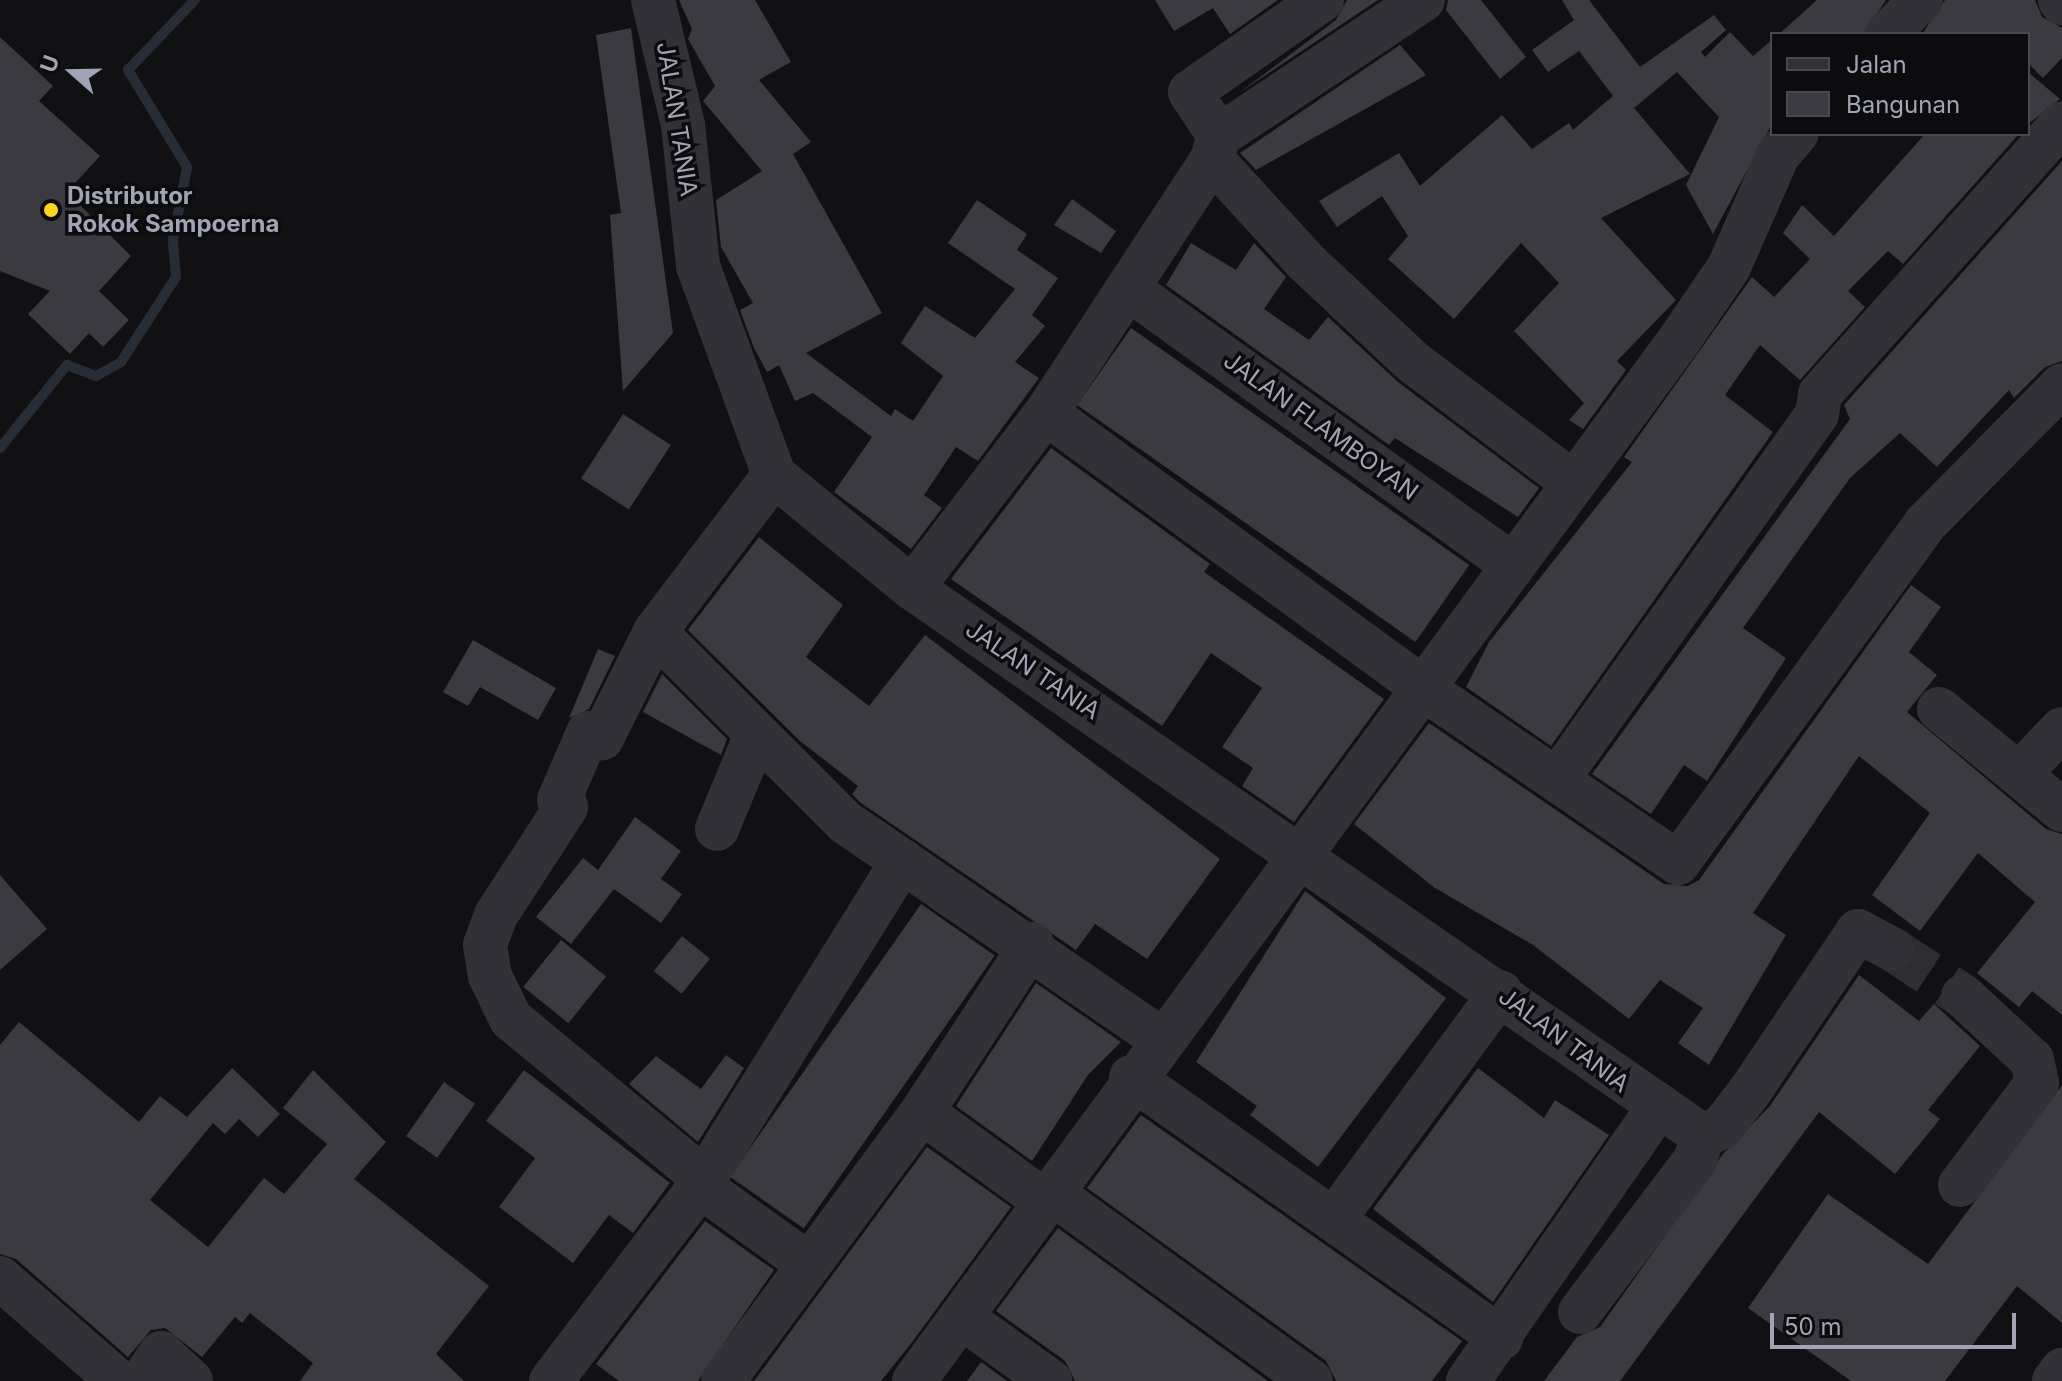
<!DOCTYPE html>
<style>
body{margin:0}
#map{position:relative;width:2062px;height:1381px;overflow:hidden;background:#111012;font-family:Inter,sans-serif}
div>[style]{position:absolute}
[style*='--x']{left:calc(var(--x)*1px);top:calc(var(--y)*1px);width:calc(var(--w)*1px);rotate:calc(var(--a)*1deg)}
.stream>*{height:10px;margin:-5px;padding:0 5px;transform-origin:5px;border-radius:5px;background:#262d36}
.building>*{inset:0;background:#3a3a40;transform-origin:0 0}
.minor-tunnel>*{height:44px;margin-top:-22px;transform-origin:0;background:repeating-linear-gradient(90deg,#2e2e32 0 44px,transparent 0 66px)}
.minor>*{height:44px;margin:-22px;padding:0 22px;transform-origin:22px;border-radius:22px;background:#313137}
.dots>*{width:22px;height:22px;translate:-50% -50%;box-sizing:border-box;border:4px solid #0c0b0d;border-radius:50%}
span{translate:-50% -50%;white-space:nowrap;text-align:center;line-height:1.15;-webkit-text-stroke:7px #0c0b0d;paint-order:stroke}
.street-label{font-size:24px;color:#a1a4b4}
.poi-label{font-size:24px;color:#a1a4b4;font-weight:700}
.left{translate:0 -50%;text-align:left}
.legend{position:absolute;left:1770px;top:32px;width:260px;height:104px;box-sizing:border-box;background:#0c0b0d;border:2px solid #484850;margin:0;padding:10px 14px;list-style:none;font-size:24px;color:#a1a4b4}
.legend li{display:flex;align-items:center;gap:16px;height:40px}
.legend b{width:40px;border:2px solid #484850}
.north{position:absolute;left:32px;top:32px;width:80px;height:80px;-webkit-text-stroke:6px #0c0b0d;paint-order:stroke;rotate:290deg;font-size:22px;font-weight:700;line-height:32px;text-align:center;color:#a1a4b4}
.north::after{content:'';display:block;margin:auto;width:28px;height:36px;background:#a1a4b4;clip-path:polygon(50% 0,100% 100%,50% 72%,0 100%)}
.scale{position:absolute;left:1770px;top:1313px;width:246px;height:36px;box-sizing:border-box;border:4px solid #a1a4b4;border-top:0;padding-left:10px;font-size:24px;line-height:28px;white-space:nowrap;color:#a1a4b4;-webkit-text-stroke:6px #0c0b0d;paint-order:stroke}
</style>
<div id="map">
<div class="stream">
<i style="--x:0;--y:448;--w:107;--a:-51.1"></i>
<i style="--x:67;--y:365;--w:31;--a:21"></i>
<i style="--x:96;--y:376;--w:29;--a:-29"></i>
<i style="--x:121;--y:362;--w:101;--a:-57.1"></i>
<i style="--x:176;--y:277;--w:37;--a:-95"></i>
<i style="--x:173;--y:240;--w:74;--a:-79.1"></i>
<i style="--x:187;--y:167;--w:114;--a:-121.3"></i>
<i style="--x:128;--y:70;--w:97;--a:-46.3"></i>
</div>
<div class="building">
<i style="clip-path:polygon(679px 0,755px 0,791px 62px,759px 80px,811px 142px,793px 154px,882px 313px,806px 353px,891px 416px,895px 409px,913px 421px,943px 376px,901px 343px,925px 306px,975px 338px,1015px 289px,948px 243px,977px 200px,1027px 234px,1017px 250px,1058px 278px,1032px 315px,1045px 326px,1015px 362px,1039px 378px,978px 461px,956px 447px,924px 495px,942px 508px,911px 549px,834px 492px,872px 437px,813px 393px,795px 401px,779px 365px,767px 372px,754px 348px,740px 310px,753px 303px,721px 247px,716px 200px,762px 171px,703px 101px,715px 86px,688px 39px,692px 29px)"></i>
<i style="clip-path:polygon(1155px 0,1278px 0,1230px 34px,1213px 8px,1174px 31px)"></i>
<i style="clip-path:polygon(1347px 0,1378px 0,1239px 93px,1336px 20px)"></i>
<i style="clip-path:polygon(1448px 0,1481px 0,1526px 57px,1500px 79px,1446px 10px)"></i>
<i style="clip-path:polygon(1562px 0,1589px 0,1640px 67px,1714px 15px,1726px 30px,1701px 52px,1705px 57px,1730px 32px,1753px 56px,1772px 40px,1772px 124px,1713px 234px,1686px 185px,1719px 117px,1677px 72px,1634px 108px,1690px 174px,1601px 218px,1676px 300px,1617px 361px,1626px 370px,1583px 429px,1569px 420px,1584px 403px,1514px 331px,1559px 283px,1521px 243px,1454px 319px,1388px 259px,1408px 236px,1382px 196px,1337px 227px,1319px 201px,1399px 153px,1420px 186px,1502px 115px,1532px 149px,1569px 123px,1573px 130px,1613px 96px,1579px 51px,1548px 72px,1532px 50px,1574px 20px)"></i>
<i style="clip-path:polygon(1817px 0,1886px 0,1863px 34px,1779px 34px)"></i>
<i style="clip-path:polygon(1945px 0,2035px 0,2042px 17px,2062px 28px,2062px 58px,2043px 78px,2028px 63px,2028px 34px,1922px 34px)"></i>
<i style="clip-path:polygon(631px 28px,673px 333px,623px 391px,610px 215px,621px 213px,596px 35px)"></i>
<i style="clip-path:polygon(0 37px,53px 86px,39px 101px,100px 156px,67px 192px,131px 256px,99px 291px,129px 320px,103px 347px,89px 333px,70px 354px,28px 314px,50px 291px,0 271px)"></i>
<i style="clip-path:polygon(1400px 45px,1426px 75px,1256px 170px,1240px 153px)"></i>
<i style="clip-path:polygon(2028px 72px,2060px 99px,2028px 124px)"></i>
<i style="clip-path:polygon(1925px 134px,2019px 134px,1903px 264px,1888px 251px,1848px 291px,1865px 307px,1800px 380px,1760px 345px,1725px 395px,1773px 432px,1551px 746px,1466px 687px,1489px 642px,1632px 462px,1624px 457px,1752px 277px,1774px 297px,1810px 259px,1783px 233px,1802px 205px,1834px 236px)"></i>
<i style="clip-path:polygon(2062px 161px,2062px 361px,2045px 367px,2014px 398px,2009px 390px,1937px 467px,1900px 433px,1850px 478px,1743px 628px,1786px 658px,1707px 781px,1684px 765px,1651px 814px,1592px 774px,1850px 419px,1844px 405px)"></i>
<i style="clip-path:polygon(1072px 199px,1116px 231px,1101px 253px,1054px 225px)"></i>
<i style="clip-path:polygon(1191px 243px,1236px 270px,1254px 243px,1286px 277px,1264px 309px,1309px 340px,1328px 317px,1398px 382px,1539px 488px,1518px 517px,1395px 438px,1389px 445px,1166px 285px)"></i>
<i style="left:1131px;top:328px;width:413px;height:94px;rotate:35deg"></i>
<i style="left:623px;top:414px;width:57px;height:77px;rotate:33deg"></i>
<i style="clip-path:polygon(1051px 448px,1210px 564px,1204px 572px,1384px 699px,1294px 822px,1242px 786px,1253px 768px,1222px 747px,1262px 688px,1211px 653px,1162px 726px,951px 579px)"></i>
<i style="clip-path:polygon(759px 537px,843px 605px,806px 657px,869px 706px,925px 635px,1220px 859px,1147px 959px,1095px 924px,1076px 950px,861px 803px,852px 794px,858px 786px,800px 741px,688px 630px)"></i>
<i style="clip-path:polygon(1911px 585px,1941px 607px,1909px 652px,1937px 675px,1907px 712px,2046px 829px,2062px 834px,2062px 1015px,2032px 991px,2019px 1007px,1977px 973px,2035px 902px,1978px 853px,1920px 931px,1872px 895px,1930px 813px,1859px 756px,1753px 913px,1786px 935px,1709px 1065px,1678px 1043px,1703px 1008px,1660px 980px,1629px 1019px,1533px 945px,1435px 888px,1354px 824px,1429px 723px,1664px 884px,1688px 886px,1699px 880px)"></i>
<i style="clip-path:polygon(473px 640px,556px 688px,538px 720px,480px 687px,468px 706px,443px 692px)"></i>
<i style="clip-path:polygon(598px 649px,615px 656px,589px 709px,569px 718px)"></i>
<i style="clip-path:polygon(662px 674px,727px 739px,721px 755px,643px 712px)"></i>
<i style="clip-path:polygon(635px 817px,681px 851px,661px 879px,682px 894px,661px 923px,614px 889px,571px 944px,536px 917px,583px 858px,598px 870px)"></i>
<i style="clip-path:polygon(0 875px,47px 929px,0 970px)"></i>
<i style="clip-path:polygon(1305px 891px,1446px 998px,1318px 1167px,1250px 1115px,1257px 1106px,1196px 1062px)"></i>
<i style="left:921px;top:904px;width:90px;height:333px;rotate:35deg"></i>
<i style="left:682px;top:936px;width:36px;height:45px;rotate:39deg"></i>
<i style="left:561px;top:940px;width:58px;height:60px;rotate:39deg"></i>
<i style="clip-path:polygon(1859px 975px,1919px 1021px,1934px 1004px,1980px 1046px,1928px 1110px,1940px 1119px,1895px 1174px,1819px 1112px,1620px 1381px,1544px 1381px,1577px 1337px,1600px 1327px,1723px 1154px,1770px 1106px)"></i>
<i style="clip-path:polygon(1036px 983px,1121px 1042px,1088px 1075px,1032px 1161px,956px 1106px)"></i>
<i style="clip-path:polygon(19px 1022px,139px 1122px,160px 1096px,187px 1117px,232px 1068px,280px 1114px,258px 1137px,239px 1119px,225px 1134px,213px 1123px,150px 1200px,208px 1247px,264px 1178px,284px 1194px,327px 1144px,283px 1108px,313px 1070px,386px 1142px,354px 1179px,489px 1286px,436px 1354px,464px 1381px,300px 1381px,313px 1363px,250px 1313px,242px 1323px,235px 1317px,202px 1357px,165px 1328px,151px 1330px,128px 1357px,16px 1259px,0 1254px,0 1045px)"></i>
<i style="clip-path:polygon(726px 1055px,744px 1068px,698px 1142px,629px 1084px,656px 1056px,701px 1089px)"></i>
<i style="clip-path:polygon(1478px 1068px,1544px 1118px,1555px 1100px,1609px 1135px,1493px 1302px,1373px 1209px)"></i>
<i style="clip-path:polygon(524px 1070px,670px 1183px,633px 1233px,609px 1215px,573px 1263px,499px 1207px,535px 1158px,486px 1121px)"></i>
<i style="left:444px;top:1082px;width:38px;height:66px;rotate:35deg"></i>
<i style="clip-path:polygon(2062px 1085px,2062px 1323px,2017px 1286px,1945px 1381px,1851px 1381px,1748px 1308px,1828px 1194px,1928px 1264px)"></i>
<i style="clip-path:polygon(1141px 1115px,1462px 1341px,1432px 1381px,1336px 1381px,1326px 1361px,1087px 1188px)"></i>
<i style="clip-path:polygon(927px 1147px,1011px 1207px,913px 1341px,881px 1381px,754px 1381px)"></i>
<i style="clip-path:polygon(705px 1221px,774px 1270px,698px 1381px,619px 1381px,596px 1364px)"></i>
<i style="clip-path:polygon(1058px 1228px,1268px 1381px,1075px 1381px,1065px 1361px,996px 1311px)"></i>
<i style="clip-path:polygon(981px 1362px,1007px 1381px,967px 1381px)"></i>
</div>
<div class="minor-tunnel">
<i style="--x:1892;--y:949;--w:85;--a:33.5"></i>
</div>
<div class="minor">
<i style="--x:653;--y:0;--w:129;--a:76.5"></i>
<i style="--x:683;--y:125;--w:142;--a:83.9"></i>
<i style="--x:698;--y:266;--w:222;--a:70"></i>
<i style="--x:774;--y:475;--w:178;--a:39.3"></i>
<i style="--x:912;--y:588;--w:962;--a:34.71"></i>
<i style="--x:1322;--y:0;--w:161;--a:145.1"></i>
<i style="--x:1190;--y:92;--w:53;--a:56.6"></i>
<i style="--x:1219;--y:136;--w:24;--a:107"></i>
<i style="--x:1212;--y:159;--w:138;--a:47.6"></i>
<i style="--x:1305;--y:261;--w:148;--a:43.1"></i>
<i style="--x:1413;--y:362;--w:198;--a:37"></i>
<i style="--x:2060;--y:0;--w:4;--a:56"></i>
<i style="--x:1887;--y:34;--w:48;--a:-45"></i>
<i style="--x:1219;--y:136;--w:245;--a:-33.7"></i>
<i style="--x:1130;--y:290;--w:468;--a:35.7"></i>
<i style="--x:1046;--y:413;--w:303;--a:-56.8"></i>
<i style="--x:774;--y:475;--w:197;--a:127.2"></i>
<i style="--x:655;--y:632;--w:119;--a:116.6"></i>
<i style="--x:602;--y:738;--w:15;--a:-160"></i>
<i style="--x:588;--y:733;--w:73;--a:113.4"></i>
<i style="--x:559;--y:800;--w:10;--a:45"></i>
<i style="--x:566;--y:807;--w:129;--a:122.9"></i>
<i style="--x:496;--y:915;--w:32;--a:110"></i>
<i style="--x:485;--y:945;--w:31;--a:81"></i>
<i style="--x:490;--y:976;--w:48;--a:64"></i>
<i style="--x:511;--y:1019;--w:241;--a:39.6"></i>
<i style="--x:697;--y:1173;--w:13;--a:77"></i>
<i style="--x:700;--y:1186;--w:133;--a:35.8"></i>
<i style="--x:912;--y:588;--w:220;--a:-52.6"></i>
<i style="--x:1046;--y:413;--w:468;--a:36.1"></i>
<i style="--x:1424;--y:689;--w:308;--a:34.4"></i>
<i style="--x:1678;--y:863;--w:419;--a:-53.9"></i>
<i style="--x:1925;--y:524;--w:195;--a:-45.4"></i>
<i style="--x:655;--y:632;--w:269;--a:45"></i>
<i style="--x:845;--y:822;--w:69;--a:34.4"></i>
<i style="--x:1939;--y:709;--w:159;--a:39.4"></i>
<i style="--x:2019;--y:774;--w:62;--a:-46.3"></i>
<i style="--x:1557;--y:780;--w:449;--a:-54.6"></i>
<i style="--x:1817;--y:414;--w:20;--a:-81"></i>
<i style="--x:1820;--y:394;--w:363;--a:-48.2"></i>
<i style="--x:717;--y:829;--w:102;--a:-67.5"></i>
<i style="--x:1131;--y:1077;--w:453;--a:35.2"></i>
<i style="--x:922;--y:1112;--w:153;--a:36"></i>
<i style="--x:1960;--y:1185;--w:128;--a:-53"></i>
<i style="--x:2037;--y:1083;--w:24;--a:-102"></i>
<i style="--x:2032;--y:1060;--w:94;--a:-137.2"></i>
<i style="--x:1052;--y:1193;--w:320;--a:36"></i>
<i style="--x:1335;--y:1218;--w:280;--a:-53.7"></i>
<i style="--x:0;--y:1278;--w:157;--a:41.1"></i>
<i style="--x:1580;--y:1312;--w:191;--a:-52.9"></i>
<i style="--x:1695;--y:1160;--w:25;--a:-72"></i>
<i style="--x:1703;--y:1136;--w:21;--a:-25"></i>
<i style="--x:1722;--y:1127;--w:46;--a:-52.1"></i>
<i style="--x:1750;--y:1091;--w:193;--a:-56"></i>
<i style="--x:1858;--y:931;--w:38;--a:28"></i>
<i style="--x:961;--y:1317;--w:110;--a:35.7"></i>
<i style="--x:142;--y:1381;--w:34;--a:-56"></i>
<i style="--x:161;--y:1353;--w:41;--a:43"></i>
<i style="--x:551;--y:1381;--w:245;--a:-52.6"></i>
<i style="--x:700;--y:1186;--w:383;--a:-58.1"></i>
<i style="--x:902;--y:861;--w:314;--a:34.5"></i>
<i style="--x:723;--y:1381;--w:335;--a:-53.5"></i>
<i style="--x:922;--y:1112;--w:201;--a:-56.8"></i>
<i style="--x:914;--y:1381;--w:1293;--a:-53.68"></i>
<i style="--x:1680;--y:339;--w:87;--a:-55.8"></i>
<i style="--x:1729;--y:267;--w:122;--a:-66.4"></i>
<i style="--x:1778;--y:155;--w:28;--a:-49"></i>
<i style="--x:1468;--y:1381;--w:333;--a:-55.2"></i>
<i style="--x:2054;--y:1381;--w:14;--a:-54"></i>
</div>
<div class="dots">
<i style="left:51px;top:210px;background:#fbd41f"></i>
</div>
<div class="street-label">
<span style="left:677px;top:119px;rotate:81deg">JALAN TANIA</span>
<span style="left:1321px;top:426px;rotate:36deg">JALAN FLAMBOYAN</span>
<span style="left:1033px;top:670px;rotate:34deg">JALAN TANIA</span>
<span style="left:1564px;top:1040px;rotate:37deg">JALAN TANIA</span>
</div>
<div class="poi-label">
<span class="left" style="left:67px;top:210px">Distributor<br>Rokok Sampoerna</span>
</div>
<ul class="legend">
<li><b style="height:10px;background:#313137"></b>Jalan</li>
<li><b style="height:22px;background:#3a3a40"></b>Bangunan</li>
</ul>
<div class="north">U</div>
<div class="scale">50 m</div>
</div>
